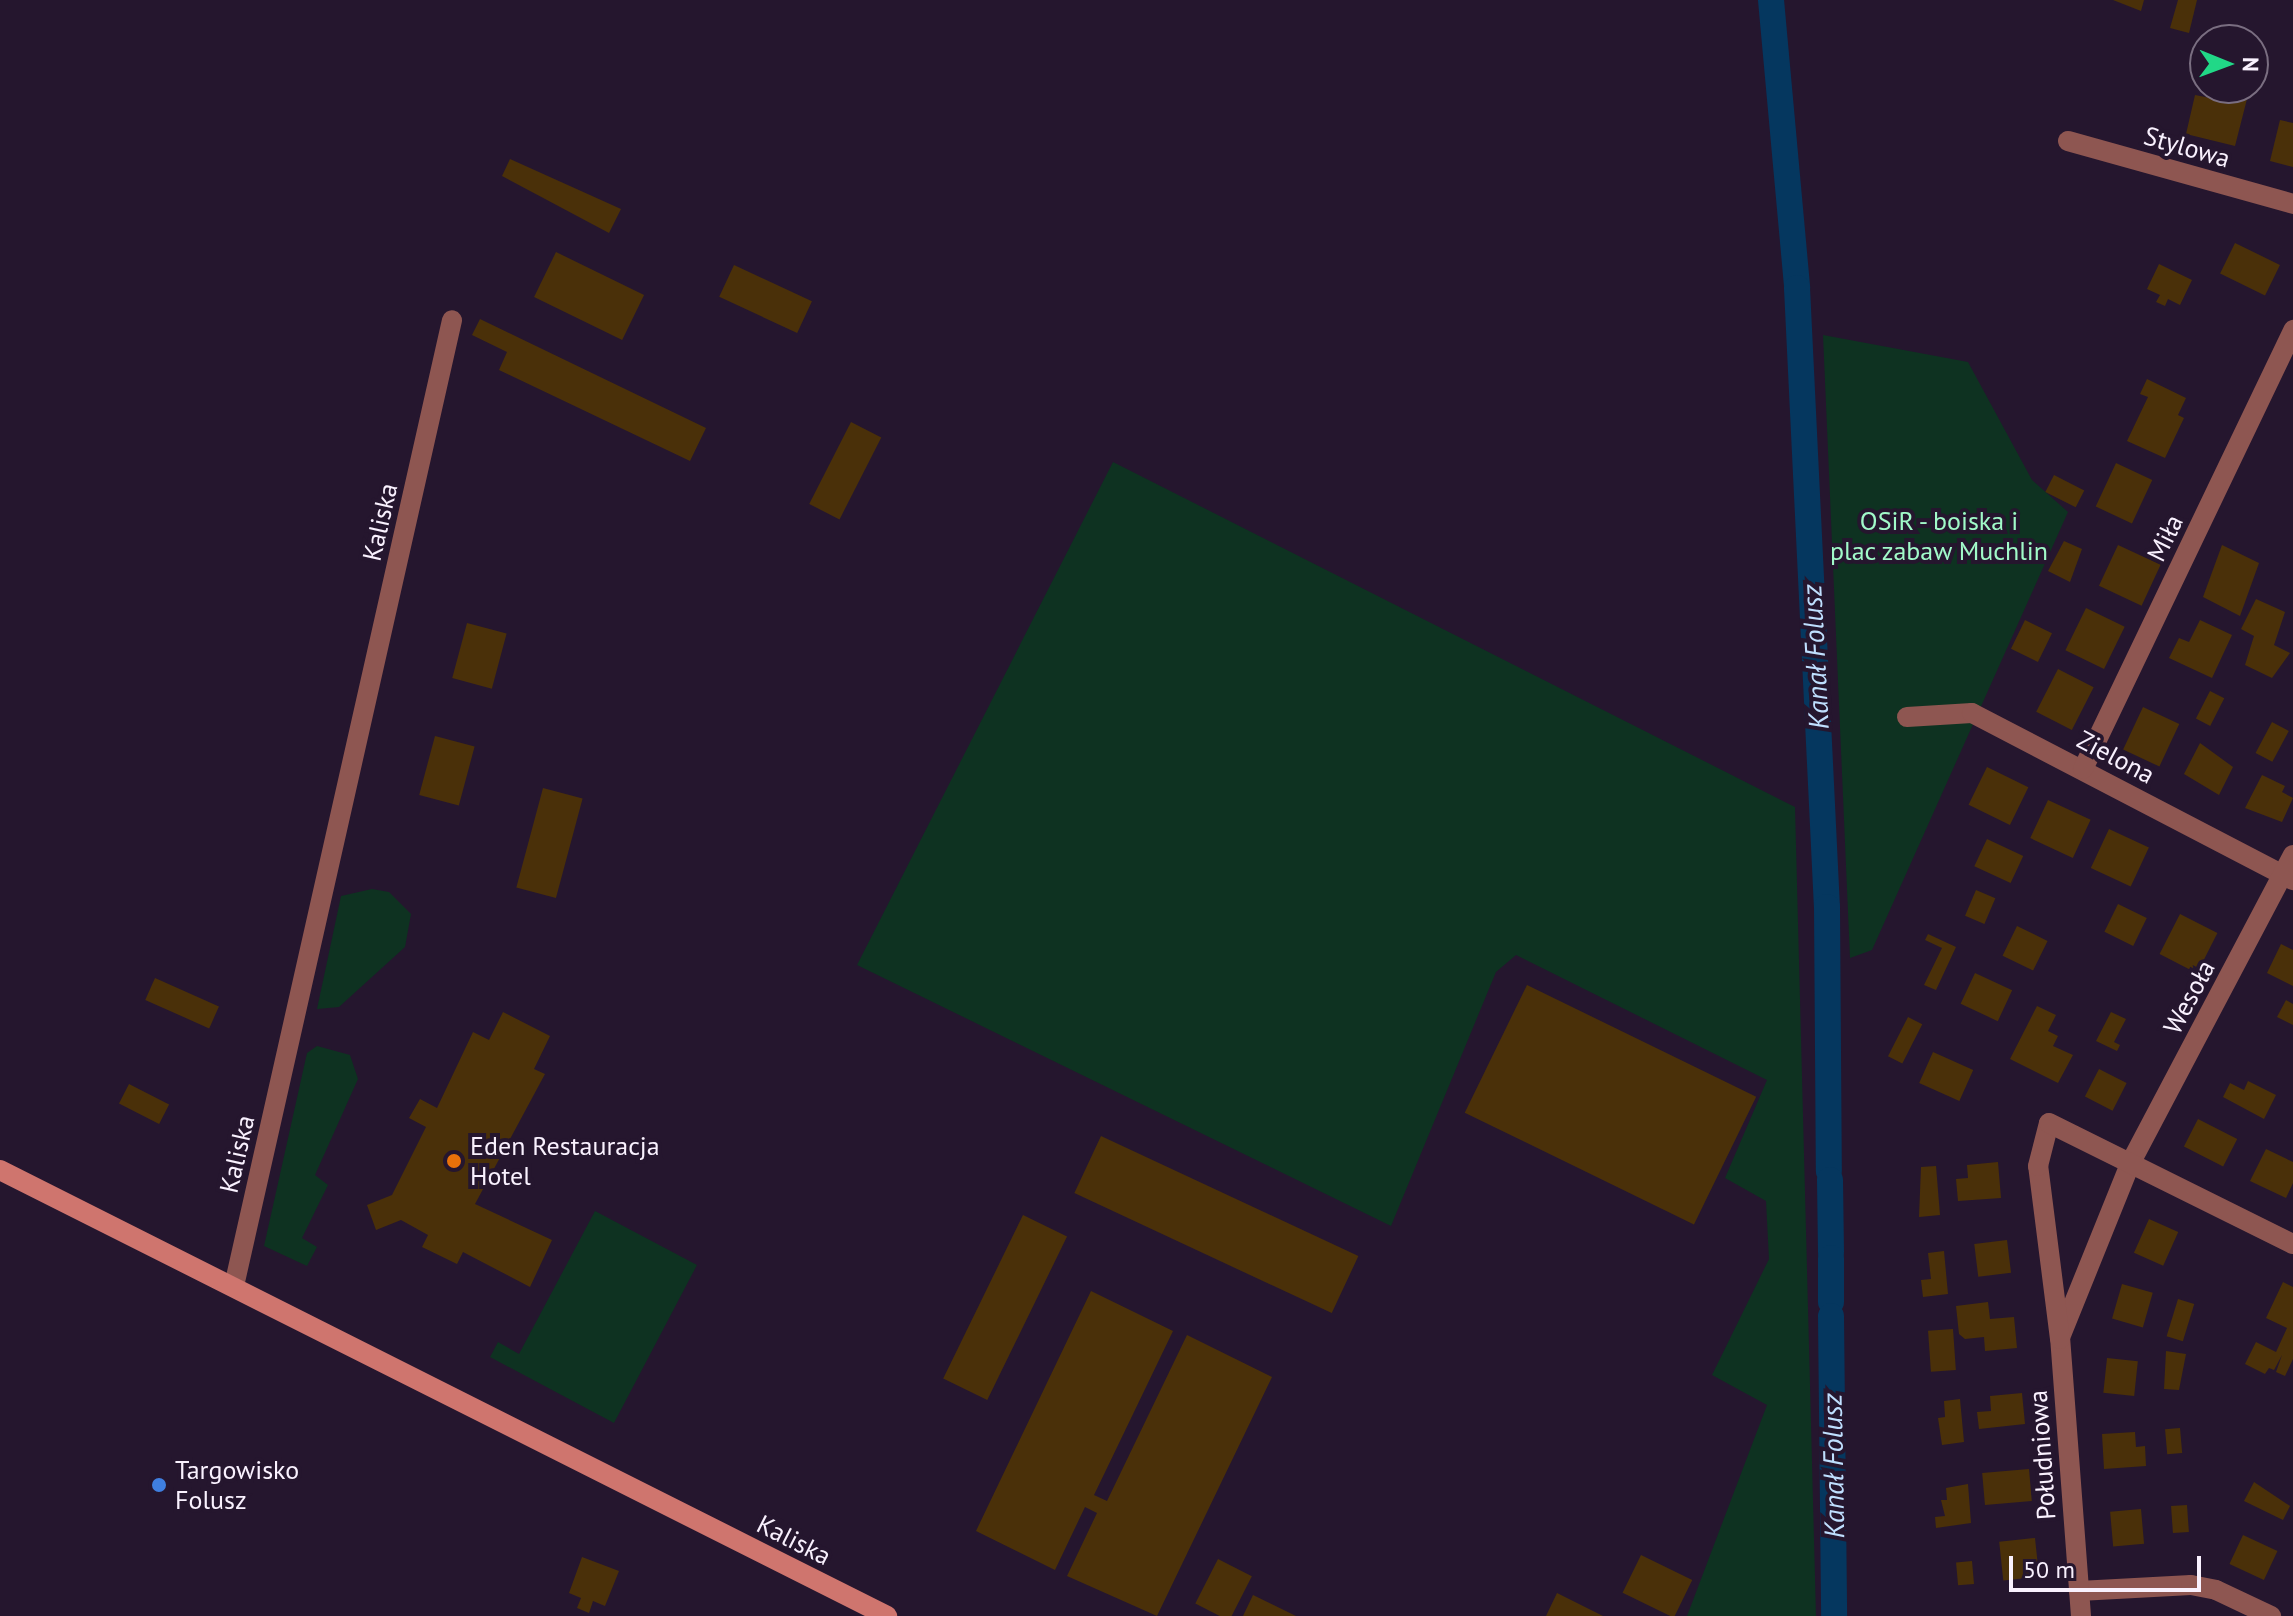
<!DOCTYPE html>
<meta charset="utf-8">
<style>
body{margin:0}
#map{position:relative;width:2293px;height:1616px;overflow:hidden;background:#25162e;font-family:"PT Sans",sans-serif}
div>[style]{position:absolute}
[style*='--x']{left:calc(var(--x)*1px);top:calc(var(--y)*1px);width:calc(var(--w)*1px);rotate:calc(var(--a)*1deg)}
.green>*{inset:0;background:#0e3221}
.canal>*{height:26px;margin:-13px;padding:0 13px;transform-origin:13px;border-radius:13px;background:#05375f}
.building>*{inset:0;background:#4a3009;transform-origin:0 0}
.street>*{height:20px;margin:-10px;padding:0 10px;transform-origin:10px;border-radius:10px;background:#8e5651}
.secondary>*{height:20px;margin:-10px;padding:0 10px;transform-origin:10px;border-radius:10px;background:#cf756e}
.dots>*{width:22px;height:22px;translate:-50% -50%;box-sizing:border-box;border:4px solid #25162e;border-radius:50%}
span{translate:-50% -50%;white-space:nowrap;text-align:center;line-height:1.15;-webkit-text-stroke:8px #25162e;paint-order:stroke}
.street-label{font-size:26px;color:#f9f1fe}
.park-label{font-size:26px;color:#a1fac9}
.poi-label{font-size:26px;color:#f9f1fe}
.left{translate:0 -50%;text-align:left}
.water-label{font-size:28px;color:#bfdffe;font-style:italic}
.north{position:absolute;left:2189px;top:24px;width:80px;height:80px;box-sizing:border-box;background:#25162e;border:2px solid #7a6e81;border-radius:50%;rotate:91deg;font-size:22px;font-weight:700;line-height:32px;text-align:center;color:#f9f1fe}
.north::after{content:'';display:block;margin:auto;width:28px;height:36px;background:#21d887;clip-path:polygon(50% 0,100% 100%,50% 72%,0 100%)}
.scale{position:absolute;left:2009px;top:1556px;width:192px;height:36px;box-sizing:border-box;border:4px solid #f9f1fe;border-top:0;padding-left:10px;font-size:24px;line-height:28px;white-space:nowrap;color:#f9f1fe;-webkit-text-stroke:6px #25162e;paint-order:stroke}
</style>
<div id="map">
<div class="green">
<i style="clip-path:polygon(1823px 335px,1968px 362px,2032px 480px,2068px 512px,1872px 950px,1850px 958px)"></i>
<i style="clip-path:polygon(1113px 462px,1795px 807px,1816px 1616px,1687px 1616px,1767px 1405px,1712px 1375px,1769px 1259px,1766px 1201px,1725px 1178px,1767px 1080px,1516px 955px,1496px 972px,1391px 1226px,857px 965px)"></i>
<i style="clip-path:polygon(372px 889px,389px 892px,411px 914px,405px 947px,339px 1007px,317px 1009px,341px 896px)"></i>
<i style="clip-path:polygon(317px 1046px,350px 1055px,358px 1079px,315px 1175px,328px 1185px,302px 1238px,317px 1247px,307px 1266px,264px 1246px,307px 1053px)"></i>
<i style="clip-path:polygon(595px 1211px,697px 1265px,614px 1423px,490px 1357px,498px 1342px,519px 1354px)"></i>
</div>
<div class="canal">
<i style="--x:1771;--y:0;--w:289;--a:84.8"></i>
<i style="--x:1797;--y:288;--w:620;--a:87.23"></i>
<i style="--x:1827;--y:907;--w:264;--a:89.6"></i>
<i style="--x:1830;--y:1180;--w:72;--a:89.2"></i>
<i style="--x:1831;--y:1258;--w:44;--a:90"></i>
<i style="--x:1831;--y:1316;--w:300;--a:89.4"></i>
</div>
<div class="building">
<i style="clip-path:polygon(2113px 0,2144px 0,2141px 11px)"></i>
<i style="clip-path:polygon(2178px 0,2197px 0,2189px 33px,2170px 28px)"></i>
<i style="clip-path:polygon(2221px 93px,2247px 99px,2235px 146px,2186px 134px,2195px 95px,2220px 100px)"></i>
<i style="clip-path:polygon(2280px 120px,2293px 123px,2293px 167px,2270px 161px)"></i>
<i style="clip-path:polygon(510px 159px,621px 209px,609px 233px,502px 176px)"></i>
<i style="left:2235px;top:243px;width:50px;height:34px;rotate:26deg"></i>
<i style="left:556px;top:252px;width:98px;height:50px;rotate:26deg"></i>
<i style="clip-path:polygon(2159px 264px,2192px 280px,2180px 305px,2168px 299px,2165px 306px,2156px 302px,2160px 295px,2147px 289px)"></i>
<i style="left:734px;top:265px;width:86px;height:35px;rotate:25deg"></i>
<i style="clip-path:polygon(480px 319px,706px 428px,690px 461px,499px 370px,507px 352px,472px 335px)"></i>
<i style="clip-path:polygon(2147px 379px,2186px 398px,2178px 415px,2184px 418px,2165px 458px,2127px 441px,2148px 397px,2140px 394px)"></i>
<i style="left:851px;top:422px;width:34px;height:92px;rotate:27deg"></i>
<i style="left:2116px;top:463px;width:40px;height:48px;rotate:25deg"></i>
<i style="left:2054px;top:475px;width:34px;height:19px;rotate:27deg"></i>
<i style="clip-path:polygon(2064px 541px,2082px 549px,2070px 582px,2048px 571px)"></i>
<i style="left:2118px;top:545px;width:47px;height:45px;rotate:25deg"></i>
<i style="clip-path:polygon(2222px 545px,2259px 563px,2240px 616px,2203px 597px)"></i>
<i style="clip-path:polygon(2256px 599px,2285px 612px,2274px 645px,2290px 653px,2272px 678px,2245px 665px,2254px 636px,2241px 629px)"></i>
<i style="left:2086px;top:608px;width:43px;height:47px;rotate:26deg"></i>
<i style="left:2025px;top:620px;width:30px;height:32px;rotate:26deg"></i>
<i style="clip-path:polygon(2200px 620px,2232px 635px,2212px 678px,2169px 658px,2179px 638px,2189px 642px)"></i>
<i style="left:467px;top:623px;width:41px;height:57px;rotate:15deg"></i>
<i style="left:2058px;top:669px;width:40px;height:48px;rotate:27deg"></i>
<i style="left:2210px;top:691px;width:16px;height:31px;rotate:27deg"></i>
<i style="left:2143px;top:707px;width:40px;height:47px;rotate:25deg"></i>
<i style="left:2272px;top:722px;width:19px;height:35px;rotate:28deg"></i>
<i style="left:435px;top:736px;width:41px;height:61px;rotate:15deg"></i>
<i style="clip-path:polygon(2200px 743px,2233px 767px,2219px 795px,2184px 774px)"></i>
<i style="left:1987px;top:767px;width:46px;height:42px;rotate:26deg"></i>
<i style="clip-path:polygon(2262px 775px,2285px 786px,2282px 792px,2293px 798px,2282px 822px,2245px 808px)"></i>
<i style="left:543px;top:788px;width:41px;height:103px;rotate:15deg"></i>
<i style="left:2048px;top:800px;width:47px;height:42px;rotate:25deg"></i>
<i style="left:2109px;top:829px;width:44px;height:43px;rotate:25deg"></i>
<i style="left:1987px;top:839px;width:40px;height:30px;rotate:25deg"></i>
<i style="left:1976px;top:890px;width:21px;height:28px;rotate:23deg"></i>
<i style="left:2118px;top:904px;width:32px;height:31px;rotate:26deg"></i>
<i style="left:2180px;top:914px;width:42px;height:45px;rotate:27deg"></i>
<i style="left:2017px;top:926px;width:34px;height:33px;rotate:26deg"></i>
<i style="clip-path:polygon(1928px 934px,1956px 947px,1936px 990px,1924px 985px,1942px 948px,1925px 940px)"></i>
<i style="clip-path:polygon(2281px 944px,2293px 950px,2293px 986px,2267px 973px)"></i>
<i style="left:1975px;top:973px;width:41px;height:34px;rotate:25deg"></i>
<i style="left:155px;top:978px;width:70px;height:24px;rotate:24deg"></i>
<i style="left:1527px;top:985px;width:255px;height:142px;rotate:26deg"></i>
<i style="clip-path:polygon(2286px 1000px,2293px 1004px,2293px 1025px,2277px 1017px)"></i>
<i style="clip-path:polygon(2037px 1006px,2056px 1015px,2048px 1031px,2058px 1036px,2053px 1046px,2073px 1055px,2058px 1083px,2010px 1059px)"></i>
<i style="clip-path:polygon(503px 1012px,550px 1036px,534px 1069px,545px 1074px,475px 1204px,552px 1240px,530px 1287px,463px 1252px,457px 1264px,422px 1247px,428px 1235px,401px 1220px,376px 1230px,367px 1205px,392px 1195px,426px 1127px,409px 1118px,420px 1099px,437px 1108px,473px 1032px,489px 1040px)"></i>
<i style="clip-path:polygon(2111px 1012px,2126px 1019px,2114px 1042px,2120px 1045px,2117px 1051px,2096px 1041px)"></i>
<i style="left:1908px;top:1017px;width:16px;height:44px;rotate:27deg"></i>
<i style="left:1933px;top:1052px;width:44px;height:34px;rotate:24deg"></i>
<i style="left:2099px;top:1069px;width:31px;height:31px;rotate:27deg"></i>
<i style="clip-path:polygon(2248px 1081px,2276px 1095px,2264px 1119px,2223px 1097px,2230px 1083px,2244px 1090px)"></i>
<i style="left:129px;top:1084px;width:45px;height:22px;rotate:27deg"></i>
<i style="left:2198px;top:1119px;width:44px;height:31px;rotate:27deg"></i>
<i style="left:1101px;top:1136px;width:284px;height:63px;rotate:25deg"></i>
<i style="clip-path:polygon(2266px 1149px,2293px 1162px,2293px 1183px,2286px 1198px,2250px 1181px)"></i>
<i style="clip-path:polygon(1998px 1162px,2001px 1198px,1958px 1201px,1956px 1179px,1968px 1178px,1967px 1165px)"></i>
<i style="clip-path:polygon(1936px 1166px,1940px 1215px,1919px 1217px,1921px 1167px)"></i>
<i style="left:1023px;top:1215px;width:49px;height:182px;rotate:26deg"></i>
<i style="left:2149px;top:1219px;width:32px;height:37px;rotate:24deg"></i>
<i style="left:2007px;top:1240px;width:33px;height:33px;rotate:83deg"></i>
<i style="clip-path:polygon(1944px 1251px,1948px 1294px,1923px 1297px,1921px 1280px,1931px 1279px,1928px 1253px)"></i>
<i style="clip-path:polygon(2283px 1282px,2293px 1287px,2293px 1359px,2285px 1376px,2276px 1372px,2282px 1355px,2274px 1370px,2269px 1368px,2265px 1374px,2245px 1364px,2256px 1342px,2276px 1352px,2287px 1328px,2266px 1318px)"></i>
<i style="left:2122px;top:1284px;width:32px;height:36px;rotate:16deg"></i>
<i style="clip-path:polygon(1091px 1291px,1173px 1331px,1094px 1495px,1107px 1501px,1187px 1335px,1272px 1377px,1157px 1616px,1067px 1576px,1097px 1513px,1085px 1507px,1055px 1570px,976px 1531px)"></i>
<i style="left:2178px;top:1299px;width:17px;height:39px;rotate:17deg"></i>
<i style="clip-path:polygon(1988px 1302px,1990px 1319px,2014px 1317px,2017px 1348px,1985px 1351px,1984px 1337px,1965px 1339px,1959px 1334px,1956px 1306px)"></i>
<i style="left:1953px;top:1329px;width:41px;height:25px;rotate:86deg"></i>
<i style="clip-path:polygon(2166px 1351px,2186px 1354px,2179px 1390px,2164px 1389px)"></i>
<i style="left:2107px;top:1358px;width:31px;height:35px;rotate:6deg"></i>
<i style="clip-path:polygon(2022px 1393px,2025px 1424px,1979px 1429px,1977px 1412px,1991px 1411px,1990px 1396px)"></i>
<i style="clip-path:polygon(1960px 1399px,1964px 1442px,1942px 1445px,1938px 1418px,1945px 1417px,1944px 1401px)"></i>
<i style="left:2180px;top:1428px;width:25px;height:15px;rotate:85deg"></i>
<i style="clip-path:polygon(2135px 1432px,2136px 1447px,2145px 1446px,2146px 1466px,2104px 1469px,2102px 1434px)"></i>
<i style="left:2029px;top:1469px;width:32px;height:47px;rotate:85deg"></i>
<i style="clip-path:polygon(2254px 1482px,2290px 1506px,2283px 1520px,2244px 1501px)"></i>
<i style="clip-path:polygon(1968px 1484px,1971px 1523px,1936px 1528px,1935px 1517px,1945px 1516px,1941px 1500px,1947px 1500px,1946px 1488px)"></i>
<i style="left:2187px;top:1505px;width:27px;height:16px;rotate:86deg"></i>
<i style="left:2141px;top:1509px;width:35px;height:31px;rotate:85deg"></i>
<i style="left:2243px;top:1535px;width:38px;height:32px;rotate:25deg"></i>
<i style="left:2035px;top:1538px;width:39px;height:36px;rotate:84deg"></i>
<i style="left:1641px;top:1555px;width:57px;height:42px;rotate:26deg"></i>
<i style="clip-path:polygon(582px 1557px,619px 1571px,605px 1606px,593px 1601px,589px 1613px,577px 1608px,581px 1598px,569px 1593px)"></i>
<i style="left:1218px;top:1559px;width:38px;height:50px;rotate:27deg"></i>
<i style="left:1972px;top:1561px;width:23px;height:16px;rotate:85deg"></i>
<i style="clip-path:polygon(1557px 1593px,1603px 1616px,1546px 1616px)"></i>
<i style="clip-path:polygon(1253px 1595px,1296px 1616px,1243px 1616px)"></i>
</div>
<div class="street">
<i style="--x:2068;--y:141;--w:234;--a:15.6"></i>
<i style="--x:1907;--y:717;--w:65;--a:-3.5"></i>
<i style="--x:1972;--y:713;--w:362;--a:27.5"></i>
<i style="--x:2083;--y:769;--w:487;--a:-64.4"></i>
<i style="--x:234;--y:1286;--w:990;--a:-77.28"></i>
<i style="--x:2061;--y:1335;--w:187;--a:-68"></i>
<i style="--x:2131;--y:1162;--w:347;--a:-62.2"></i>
<i style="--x:2079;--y:1591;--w:112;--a:-3.1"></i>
<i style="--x:2191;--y:1585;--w:25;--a:11"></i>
<i style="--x:2216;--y:1590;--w:61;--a:25.3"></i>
<i style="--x:2081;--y:1616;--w:278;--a:-94.3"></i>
<i style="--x:2060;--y:1339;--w:174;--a:-97.2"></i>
<i style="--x:2038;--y:1166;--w:44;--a:-75.7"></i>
<i style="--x:2049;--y:1123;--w:272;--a:26.4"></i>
</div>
<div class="secondary">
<i style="--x:0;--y:1170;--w:993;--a:26.69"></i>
</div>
<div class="dots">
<i style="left:454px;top:1161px;background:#e8710a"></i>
<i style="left:159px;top:1485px;background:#3f7fe0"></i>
</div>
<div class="street-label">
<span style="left:2187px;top:147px;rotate:16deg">Stylowa</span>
<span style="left:380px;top:522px;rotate:-77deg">Kaliska</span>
<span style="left:2165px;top:538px;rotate:-64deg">Miła</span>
<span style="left:2116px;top:757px;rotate:28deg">Zielona</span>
<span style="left:2189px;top:997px;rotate:-62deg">Wesoła</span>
<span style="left:237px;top:1154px;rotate:-77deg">Kaliska</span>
<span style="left:2042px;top:1455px;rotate:-94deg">Południowa</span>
<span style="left:794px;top:1540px;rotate:27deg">Kaliska</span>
</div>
<div class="park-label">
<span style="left:1939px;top:536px">OSiR - boiska i<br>plac zabaw Muchlin</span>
</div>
<div class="poi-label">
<span class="left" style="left:470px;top:1161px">Eden Restauracja<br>Hotel</span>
<span class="left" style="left:175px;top:1485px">Targowisko<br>Folusz</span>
</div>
<div class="water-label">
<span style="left:1815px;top:657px;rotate:-93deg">Kanał Folusz</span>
<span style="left:1833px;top:1466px;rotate:-91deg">Kanał Folusz</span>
</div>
<div class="north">N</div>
<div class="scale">50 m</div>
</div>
